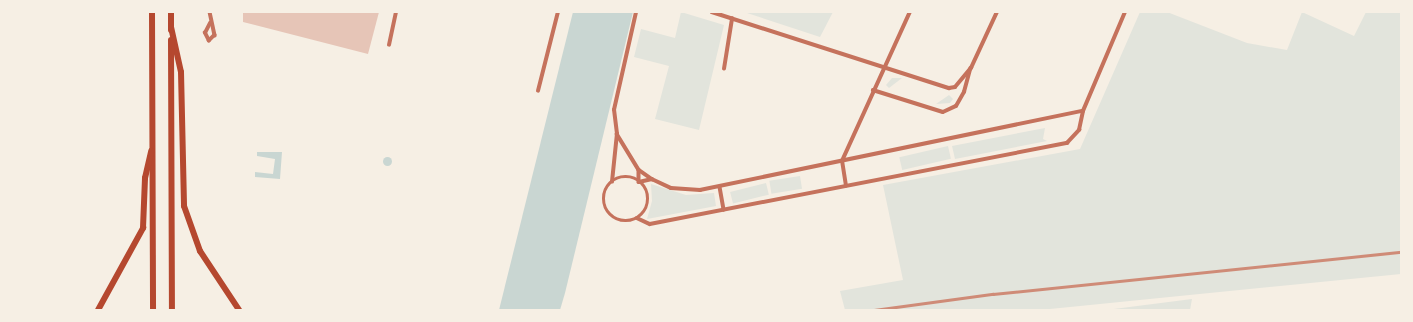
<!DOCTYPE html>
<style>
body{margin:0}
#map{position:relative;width:1413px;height:322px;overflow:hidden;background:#f6efe4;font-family:"Public Sans",sans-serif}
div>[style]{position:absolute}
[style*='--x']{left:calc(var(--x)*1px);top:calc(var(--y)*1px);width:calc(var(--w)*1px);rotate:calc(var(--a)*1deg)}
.green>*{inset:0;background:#e2e4dc;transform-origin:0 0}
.water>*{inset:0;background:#c9d6d2}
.round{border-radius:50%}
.building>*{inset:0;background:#e6c5b7}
.minor>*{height:3.5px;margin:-1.75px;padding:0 1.75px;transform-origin:1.75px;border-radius:1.75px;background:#c5725c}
.minor>.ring{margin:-1.75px;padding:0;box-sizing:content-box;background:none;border:3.5px solid #c5725c;border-radius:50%}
.trunk>*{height:6px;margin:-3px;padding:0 3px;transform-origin:3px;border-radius:3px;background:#b5482f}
.rail>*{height:2.5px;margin:-1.25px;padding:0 1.25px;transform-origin:1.25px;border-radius:1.25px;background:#cf8b77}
span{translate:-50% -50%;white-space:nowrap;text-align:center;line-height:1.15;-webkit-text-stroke:3.5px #f6efe4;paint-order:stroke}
.frame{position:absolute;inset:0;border:13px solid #f6efe4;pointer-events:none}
</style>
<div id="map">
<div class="green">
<i style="clip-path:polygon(681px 12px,724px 25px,699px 130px,655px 119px,669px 66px,634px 57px,641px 29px,675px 38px)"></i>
<i style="clip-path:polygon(744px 12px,833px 12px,820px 37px)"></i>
<i style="clip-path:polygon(1140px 12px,1167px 12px,1247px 43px,1287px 50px,1302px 12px,1354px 36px,1366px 12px,1401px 12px,1401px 274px,1040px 310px,845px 310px,840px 291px,903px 280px,883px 185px,1080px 149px)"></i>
<i style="clip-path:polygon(892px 78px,902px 78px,889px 88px,886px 85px)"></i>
<i style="clip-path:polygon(949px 95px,953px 99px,950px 103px,936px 104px)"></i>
<i style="clip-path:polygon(1045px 128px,1043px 139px,1047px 141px,955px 159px,952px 146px)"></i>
<i style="left:948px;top:146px;width:13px;height:50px;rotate:77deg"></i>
<i style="left:800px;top:176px;width:13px;height:31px;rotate:81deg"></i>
<i style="left:766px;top:183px;width:12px;height:37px;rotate:76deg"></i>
<i style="clip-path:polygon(651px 184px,686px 195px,714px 193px,716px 206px,647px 219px,652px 201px)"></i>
<i style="clip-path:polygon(1192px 299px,1190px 310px,1106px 310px)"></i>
</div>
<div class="water">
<i style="clip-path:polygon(573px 12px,633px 12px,565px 293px,560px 310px,499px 310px)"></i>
<i style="clip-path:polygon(257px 152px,282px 152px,280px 179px,255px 177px,255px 172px,273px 174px,275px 159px,257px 156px)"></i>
<i class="round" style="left:382.5px;top:156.5px;width:9px;height:9px"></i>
</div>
<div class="building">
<i style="clip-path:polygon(243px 12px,379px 12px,368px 54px,243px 22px)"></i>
</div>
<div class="minor">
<i style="--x:210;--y:12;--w:24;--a:78"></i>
<i style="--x:215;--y:35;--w:8;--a:135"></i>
<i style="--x:209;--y:41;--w:9;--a:-117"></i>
<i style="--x:205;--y:33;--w:11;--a:-63"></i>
<i style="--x:712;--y:12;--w:249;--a:17.8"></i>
<i style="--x:949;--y:88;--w:6;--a:-9"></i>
<i style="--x:955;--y:87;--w:25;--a:-50"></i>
<i style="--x:971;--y:68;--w:62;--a:-65.1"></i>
<i style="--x:389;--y:45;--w:34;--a:-78"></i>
<i style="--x:724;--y:69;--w:51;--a:-80.9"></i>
<i style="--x:873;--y:90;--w:73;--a:17.4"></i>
<i style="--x:943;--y:112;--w:14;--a:-25"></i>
<i style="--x:956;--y:106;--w:16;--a:-60"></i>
<i style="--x:964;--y:92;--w:24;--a:-75"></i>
<i style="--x:538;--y:91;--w:81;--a:-75.8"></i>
<i style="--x:617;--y:134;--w:42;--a:58.6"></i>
<i style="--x:639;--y:170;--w:16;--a:35"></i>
<i style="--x:652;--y:179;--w:21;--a:25"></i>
<i style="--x:671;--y:188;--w:29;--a:4"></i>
<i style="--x:700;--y:190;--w:391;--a:-11.7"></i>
<i style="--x:639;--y:170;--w:12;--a:90"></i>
<i style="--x:639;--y:182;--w:13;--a:-13"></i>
<i class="ring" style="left:604px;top:177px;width:40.5px;height:40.5px"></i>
<i style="--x:612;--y:182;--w:48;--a:-84.1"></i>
<i style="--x:617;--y:134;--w:24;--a:-97"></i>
<i style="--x:614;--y:110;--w:100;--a:-77.3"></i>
<i style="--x:846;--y:186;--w:25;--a:-99"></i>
<i style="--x:842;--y:161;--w:164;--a:-65.5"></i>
<i style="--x:720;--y:187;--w:23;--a:80"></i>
<i style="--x:637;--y:218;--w:14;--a:25"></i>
<i style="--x:650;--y:224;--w:425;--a:-11"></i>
<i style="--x:1067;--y:143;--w:18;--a:-47"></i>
<i style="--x:1079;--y:130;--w:19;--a:-78"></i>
<i style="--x:1083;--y:111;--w:108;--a:-67"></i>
</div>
<div class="trunk">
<i style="--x:152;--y:12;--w:298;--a:89.8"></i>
<i style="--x:171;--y:27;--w:46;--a:77.5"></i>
<i style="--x:181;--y:72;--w:134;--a:88.7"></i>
<i style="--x:184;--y:206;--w:48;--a:70.4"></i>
<i style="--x:200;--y:251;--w:71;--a:56.5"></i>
<i style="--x:171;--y:30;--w:18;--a:-90"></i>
<i style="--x:171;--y:40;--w:270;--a:89.8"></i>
<i style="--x:98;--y:310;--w:94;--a:-61.2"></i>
<i style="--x:143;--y:228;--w:50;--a:-87.7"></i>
<i style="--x:145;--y:178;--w:28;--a:-77"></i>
</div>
<div class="rail">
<i style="--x:874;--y:310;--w:120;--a:-7.7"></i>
<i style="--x:993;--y:294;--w:410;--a:-5.9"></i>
</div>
<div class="frame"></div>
</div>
